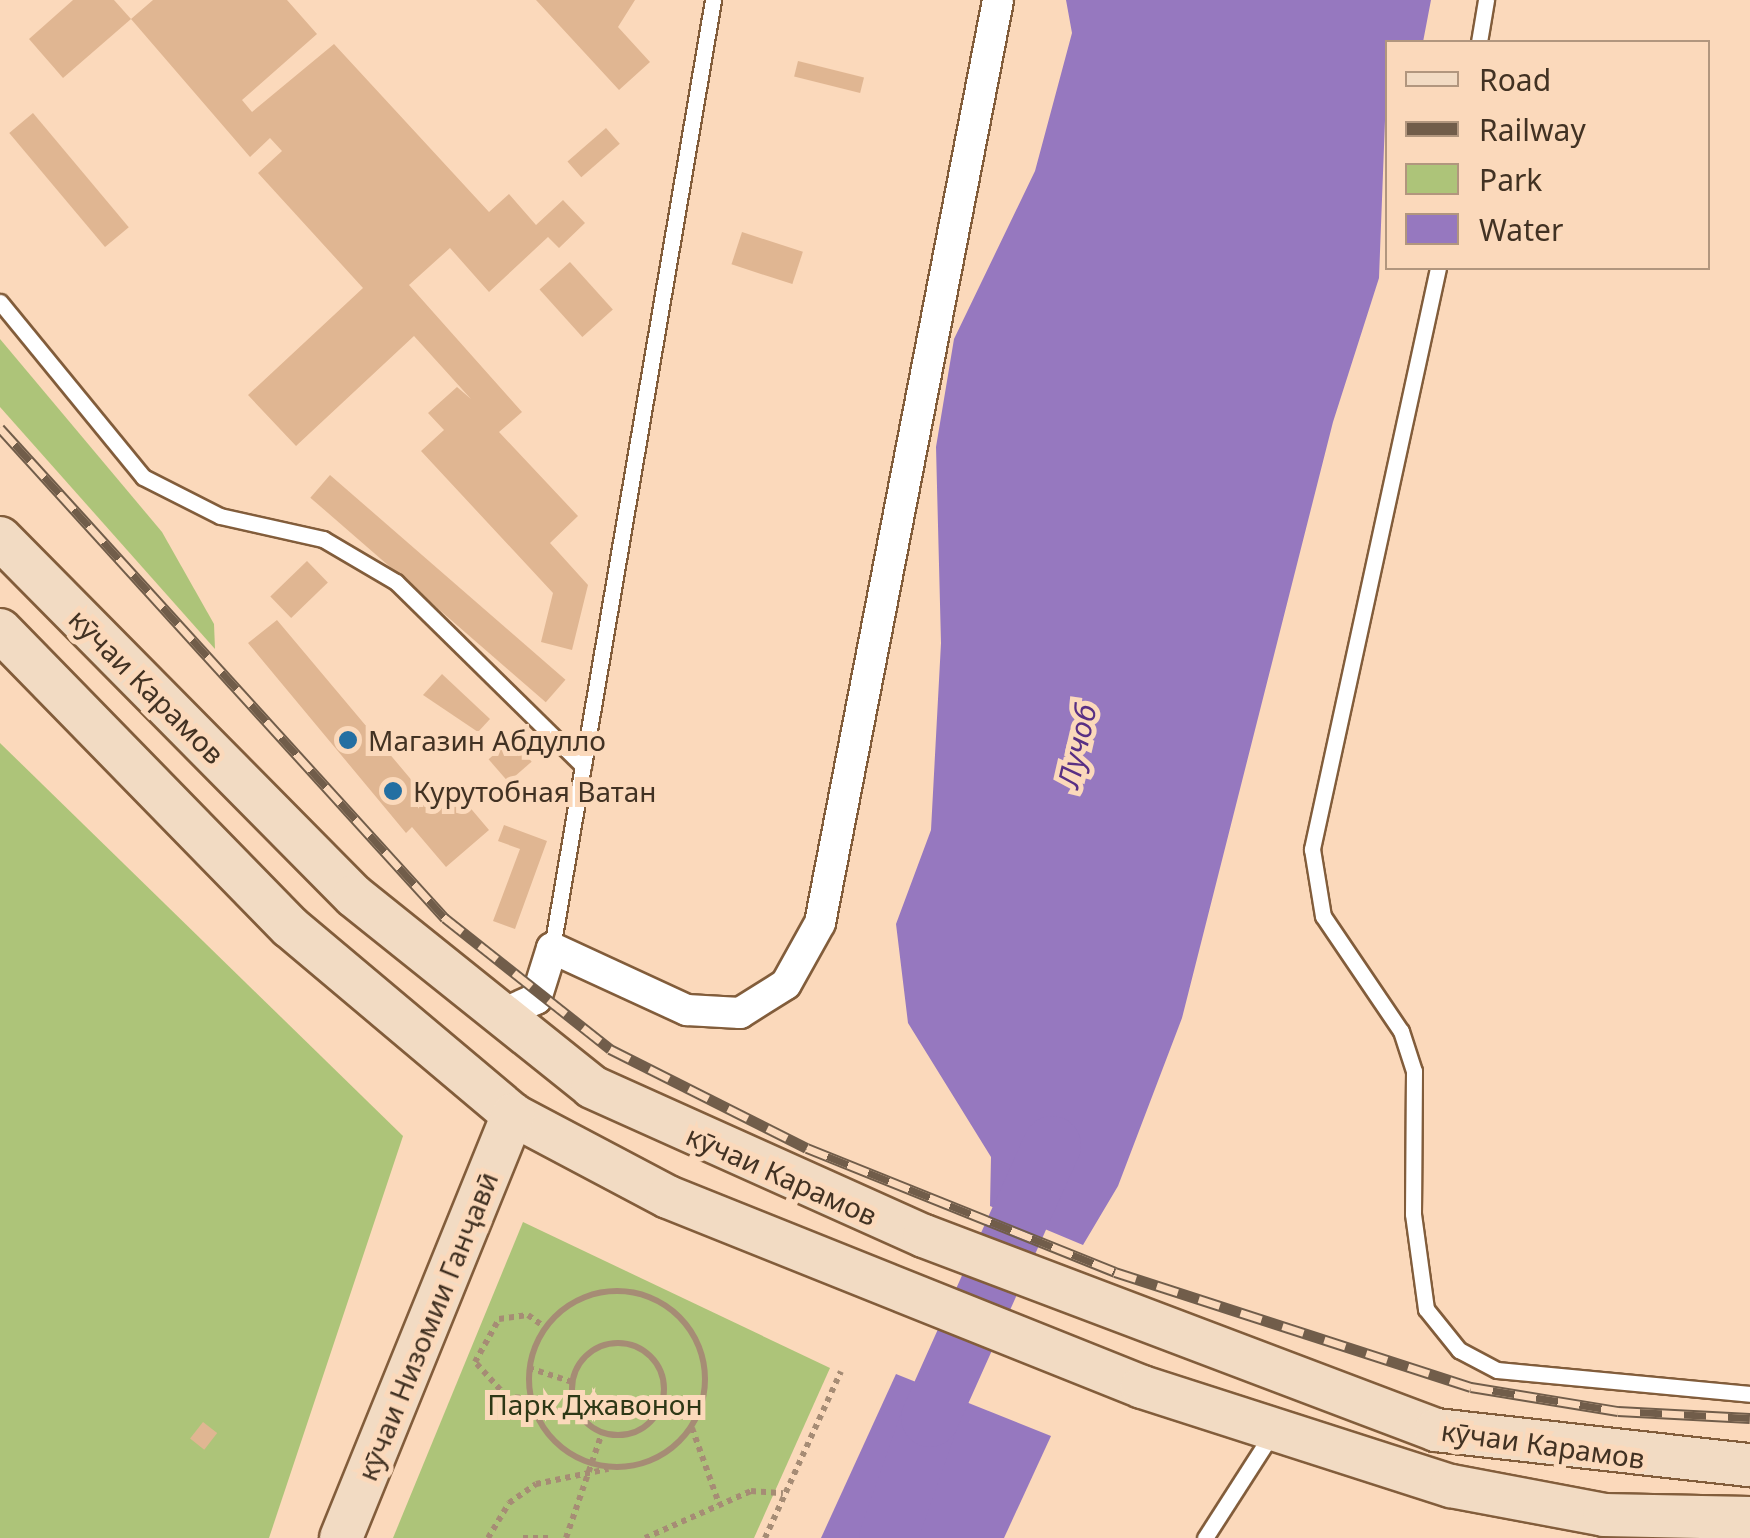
<!DOCTYPE html>
<meta charset="utf-8">
<style>
body{margin:0}
#map{position:relative;width:1750px;height:1538px;overflow:hidden;background:#fbd9bb;font-family:"Noto Sans",sans-serif}
div>[style]{position:absolute}
[style*='--x']{left:calc(var(--x)*1px);top:calc(var(--y)*1px);width:calc(var(--w)*1px);rotate:calc(var(--a)*1deg)}
.green>*{inset:0;background:#adc479}
.water>*{inset:0;background:#9678bf}
.river>*{height:58px;margin:-29px;padding:0 29px;transform-origin:29px;border-radius:29px;background:#9678bf}
.building>*{inset:0;background:#e0b692;transform-origin:0 0}
.path>*{height:6px;margin-top:-3px;transform-origin:0;background:repeating-linear-gradient(90deg,#a68c75 0 5px,transparent 0 10px)}
.path>.ring{margin:-3px;padding:0;box-sizing:content-box;background:none;border:6px solid #a68c75;border-radius:50%}
.roads{filter:drop-shadow(2px 0 #825d3b) drop-shadow(-2px 0 #825d3b) drop-shadow(0 2px #825d3b) drop-shadow(0 -2px #825d3b)}
.lane>*{height:15px;margin:-7.5px;padding:0 7.5px;transform-origin:7.5px;border-radius:7.5px;background:#fff}
.street>*{height:30px;margin:-15px;padding:0 15px;transform-origin:15px;border-radius:15px;background:#fff}
.secondary>*{height:42px;margin:-21px;padding:0 21px;transform-origin:21px;border-radius:21px;background:#f2dbc3}
.rail>*{height:11px;margin-top:-5.5px;transform-origin:0;background:repeating-linear-gradient(90deg,#fbd9bb 0 22px,#715d4a 0 44px);box-sizing:border-box;border-block:2px solid #715d4a}
.dots>*{width:28px;height:28px;translate:-50% -50%;box-sizing:border-box;border:5px solid #fbd9bb;border-radius:50%}
span{translate:-50% -50%;white-space:nowrap;text-align:center;line-height:1.15;-webkit-text-stroke:10px #fbd9bb;paint-order:stroke}
.street-label{font-size:28px;color:#423223}
.poi-label{font-size:28px;color:#423223}
.left{translate:0 -50%;text-align:left}
.park-label{font-size:28px;color:#2e3816}
.water-label{font-size:30px;color:#582f84;font-style:italic}
.legend{position:absolute;left:1385px;top:40px;width:325px;height:230px;box-sizing:border-box;background:#fbd9bb;border:2px solid #b1967e;margin:0;padding:12px 18px;list-style:none;font-size:30px;color:#423223}
.legend li{display:flex;align-items:center;gap:20px;height:50px}
.legend b{width:50px;border:2px solid #b1967e}
</style>
<div id="map">
<div class="green">
<i style="clip-path:polygon(0 339px,162px 532px,214px 624px,215px 649px,0 407px)"></i>
<i style="clip-path:polygon(0 743px,403px 1136px,269px 1538px,0 1538px)"></i>
<i style="clip-path:polygon(523px 1222px,830px 1368px,754px 1538px,393px 1538px)"></i>
</div>
<div class="water">
<i style="clip-path:polygon(1066px 0,1431px 0,1423px 42px,1388px 42px,1379px 278px,1333px 422px,1182px 1018px,1118px 1186px,1083px 1245px,990px 1206px,991px 1157px,908px 1023px,896px 924px,931px 830px,941px 643px,936px 447px,954px 339px,1035px 171px,1072px 33px)"></i>
<i style="clip-path:polygon(896px 1374px,1051px 1436px,1004px 1538px,821px 1538px)"></i>
</div>
<div class="river">
<i style="--x:888;--y:1538;--w:127;--a:-70.7"></i>
<i style="--x:930;--y:1418;--w:299;--a:-65.9"></i>
</div>
<div class="building">
<i style="clip-path:polygon(73px 0,114px 0,131px 19px,63px 78px,29px 39px)"></i>
<i style="clip-path:polygon(153px 0,287px 0,317px 34px,242px 100px,252px 112px,334px 44px,489px 212px,509px 194px,536px 225px,563px 200px,585px 223px,559px 248px,548px 237px,489px 292px,450px 248px,409px 285px,522px 412px,499px 432px,578px 516px,550px 543px,588px 585px,572px 650px,541px 642px,553px 593px,421px 451px,444px 430px,428px 413px,457px 387px,471px 399px,414px 336px,296px 446px,248px 395px,363px 288px,258px 173px,282px 151px,270px 138px,250px 157px,131px 19px)"></i>
<i style="clip-path:polygon(536px 0,635px 0,618px 27px,650px 62px,619px 90px)"></i>
<i style="left:798px;top:61px;width:68px;height:16px;rotate:14deg"></i>
<i style="left:33px;top:113px;width:149px;height:31px;rotate:50deg"></i>
<i style="left:606px;top:128px;width:21px;height:51px;rotate:49deg"></i>
<i style="left:742px;top:232px;width:64px;height:34px;rotate:18deg"></i>
<i style="left:570px;top:262px;width:64px;height:41px;rotate:48deg"></i>
<i style="left:330px;top:475px;width:312px;height:30px;rotate:41deg"></i>
<i style="left:307px;top:561px;width:30px;height:51px;rotate:46deg"></i>
<i style="clip-path:polygon(277px 620px,435px 808px,456px 791px,489px 830px,446px 867px,412px 827px,406px 833px,248px 643px)"></i>
<i style="clip-path:polygon(442px 674px,490px 719px,478px 732px,423px 695px)"></i>
<i style="left:512px;top:739px;width:30px;height:31px;rotate:49deg"></i>
<i style="clip-path:polygon(504px 825px,547px 841px,515px 929px,493px 921px,520px 849px,498px 841px)"></i>
<i style="left:203px;top:1422px;width:18px;height:21px;rotate:38deg"></i>
</div>
<div class="path">
<i class="ring" style="left:529px;top:1291px;width:170px;height:170px"></i>
<i class="ring" style="left:572px;top:1343px;width:86px;height:86px"></i>
<i style="--x:529;--y:1368;--w:45;--a:18"></i>
<i style="--x:530;--y:1398;--w:23;--a:-178"></i>
<i style="--x:507;--y:1397;--w:47;--a:-132.4"></i>
<i style="--x:475;--y:1362;--w:49;--a:-60.8"></i>
<i style="--x:499;--y:1319;--w:29;--a:-8"></i>
<i style="--x:528;--y:1315;--w:22;--a:36"></i>
<i style="--x:692;--y:1428;--w:81;--a:70.4"></i>
<i style="--x:488;--y:1538;--w:41;--a:-59"></i>
<i style="--x:509;--y:1503;--w:33;--a:-35"></i>
<i style="--x:536;--y:1484;--w:74;--a:-11.8"></i>
<i style="--x:523;--y:1538;--w:25;--a:0"></i>
<i style="--x:566;--y:1538;--w:111;--a:-71.1"></i>
<i style="--x:645;--y:1538;--w:116;--a:-23.9"></i>
<i style="--x:751;--y:1491;--w:32;--a:4"></i>
<i style="--x:765;--y:1538;--w:183;--a:-65.5"></i>
</div>
<div class="roads">
<div class="lane">
<i style="--x:1479;--y:42;--w:43;--a:-80.5"></i>
<i style="--x:1438;--y:268;--w:595;--a:102.24"></i>
<i style="--x:1312;--y:849;--w:68;--a:80.7"></i>
<i style="--x:1323;--y:916;--w:139;--a:55.9"></i>
<i style="--x:1401;--y:1031;--w:42;--a:72"></i>
<i style="--x:1414;--y:1071;--w:143;--a:90.4"></i>
<i style="--x:1413;--y:1214;--w:96;--a:82.2"></i>
<i style="--x:1426;--y:1309;--w:53;--a:51.2"></i>
<i style="--x:1459;--y:1350;--w:43;--a:27.8"></i>
<i style="--x:1497;--y:1370;--w:254;--a:5.4"></i>
<i style="--x:0;--y:302;--w:226;--a:50.7"></i>
<i style="--x:143;--y:477;--w:86;--a:26.9"></i>
<i style="--x:220;--y:516;--w:106;--a:12.6"></i>
<i style="--x:323;--y:539;--w:85;--a:30.5"></i>
<i style="--x:396;--y:582;--w:262;--a:44.5"></i>
<i style="--x:552;--y:948;--w:962;--a:-80.36"></i>
<i style="--x:1205;--y:1538;--w:126;--a:-57.3"></i>
</div>
<div class="street">
<i style="--x:486;--y:1006;--w:24;--a:12"></i>
<i style="--x:509;--y:1011;--w:30;--a:-24"></i>
<i style="--x:536;--y:999;--w:53;--a:-72.6"></i>
<i style="--x:552;--y:948;--w:149;--a:24.7"></i>
<i style="--x:687;--y:1010;--w:53;--a:3.2"></i>
<i style="--x:740;--y:1013;--w:54;--a:-32.2"></i>
<i style="--x:786;--y:984;--w:70;--a:-60.9"></i>
<i style="--x:820;--y:923;--w:940;--a:-79.08"></i>
</div>
<div class="secondary">
<i style="--x:0;--y:538;--w:503;--a:45.32"></i>
<i style="--x:354;--y:896;--w:305;--a:38.7"></i>
<i style="--x:592;--y:1087;--w:364;--a:24.2"></i>
<i style="--x:924;--y:1236;--w:548;--a:20.75"></i>
<i style="--x:1436;--y:1430;--w:316;--a:6.4"></i>
<i style="--x:0;--y:630;--w:415;--a:45.7"></i>
<i style="--x:290;--y:927;--w:292;--a:40.1"></i>
<i style="--x:513;--y:1115;--w:175;--a:27.9"></i>
<i style="--x:668;--y:1197;--w:511;--a:21.84"></i>
<i style="--x:1142;--y:1387;--w:324;--a:17.8"></i>
<i style="--x:1451;--y:1486;--w:156;--a:10.7"></i>
<i style="--x:1604;--y:1515;--w:146;--a:1.2"></i>
<i style="--x:341;--y:1538;--w:457;--a:-67.9"></i>
</div>
</div>
<div class="rail">
<i style="--x:0;--y:428;--w:662;--a:47.76"></i>
<i style="--x:445;--y:918;--w:211;--a:38.4"></i>
<i style="--x:610;--y:1049;--w:220;--a:26.7"></i>
<i style="--x:807;--y:1148;--w:332;--a:21.9"></i>
<i style="--x:1115;--y:1272;--w:374;--a:17.9"></i>
<i style="--x:1471;--y:1387;--w:149;--a:9.3"></i>
<i style="--x:1618;--y:1411;--w:132;--a:3"></i>
</div>
<div class="dots">
<i style="left:348px;top:740px;background:#246fa2"></i>
<i style="left:393px;top:791px;background:#246fa2"></i>
</div>
<div class="street-label">
<span style="left:147px;top:686px;rotate:45deg">кӯчаи Карамов</span>
<span style="left:782px;top:1175px;rotate:24deg">кӯчаи Карамов</span>
<span style="left:427px;top:1326px;rotate:-68deg">кӯчаи Низомии Ганҷавӣ</span>
<span style="left:1543px;top:1444px;rotate:8deg">кӯчаи Карамов</span>
</div>
<div class="poi-label">
<span class="left" style="left:368px;top:740px">Магазин Абдулло</span>
<span class="left" style="left:413px;top:791px">Курутобная Ватан</span>
</div>
<div class="park-label">
<span style="left:595px;top:1404px">Парк Джавонон</span>
</div>
<div class="water-label">
<span style="left:1077px;top:746px;rotate:-77deg">Лучоб</span>
</div>
<ul class="legend">
<li><b style="height:12px;background:#f2dbc3"></b>Road</li>
<li><b style="height:12px;background:#715d4a"></b>Railway</li>
<li><b style="height:28px;background:#adc479"></b>Park</li>
<li><b style="height:28px;background:#9678bf"></b>Water</li>
</ul>
</div>
